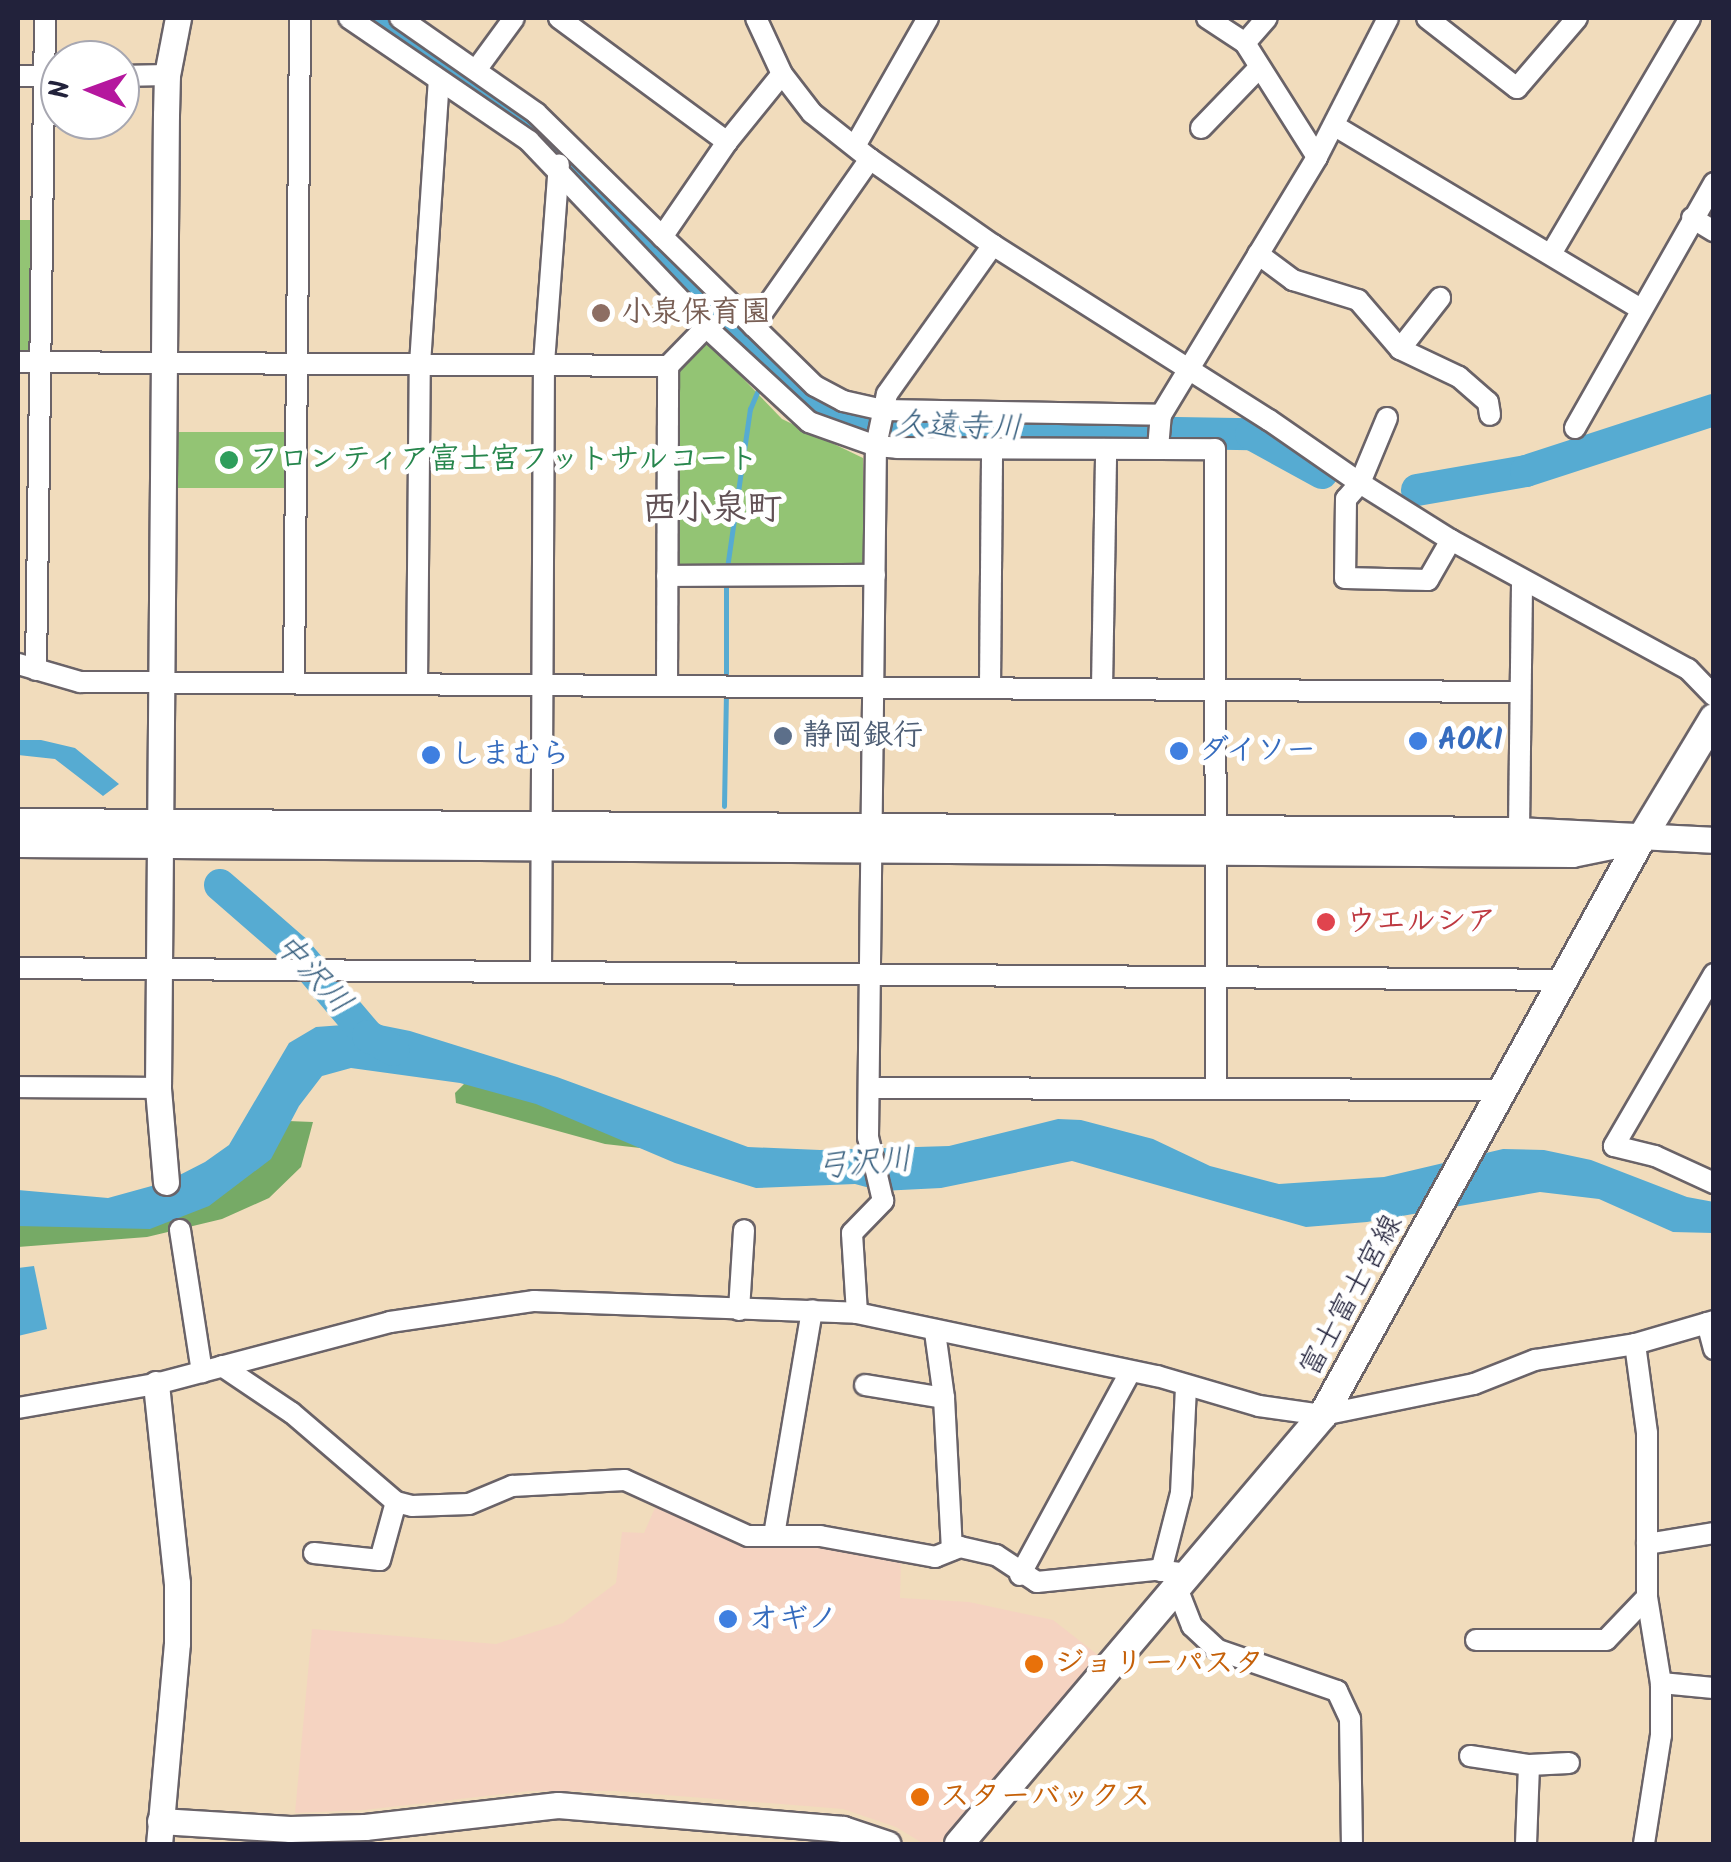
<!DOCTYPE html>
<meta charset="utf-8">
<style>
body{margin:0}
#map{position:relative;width:1731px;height:1862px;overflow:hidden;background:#f1dcbc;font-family:Kalam,"Klee One",sans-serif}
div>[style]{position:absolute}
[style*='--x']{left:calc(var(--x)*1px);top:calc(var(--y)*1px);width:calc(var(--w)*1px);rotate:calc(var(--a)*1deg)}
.built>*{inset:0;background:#f5d3c1}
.green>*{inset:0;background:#93c474;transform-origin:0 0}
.forest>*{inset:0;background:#76aa66}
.water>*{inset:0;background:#56abd2}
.stream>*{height:5px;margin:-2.5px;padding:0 2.5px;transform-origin:2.5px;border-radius:2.5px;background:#56abd2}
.river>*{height:32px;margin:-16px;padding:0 16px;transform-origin:16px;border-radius:16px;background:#56abd2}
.roads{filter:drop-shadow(2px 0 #6a6368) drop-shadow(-2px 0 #6a6368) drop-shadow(0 2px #6a6368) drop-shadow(0 -2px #6a6368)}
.minor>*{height:20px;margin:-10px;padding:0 10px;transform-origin:10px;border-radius:10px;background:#fff}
.tertiary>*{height:25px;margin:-12.5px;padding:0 12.5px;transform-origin:12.5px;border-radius:12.5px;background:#fff}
.secondary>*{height:28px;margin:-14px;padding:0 14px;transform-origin:14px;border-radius:14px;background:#fff}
.dots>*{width:28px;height:28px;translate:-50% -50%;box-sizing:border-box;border:5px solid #fff;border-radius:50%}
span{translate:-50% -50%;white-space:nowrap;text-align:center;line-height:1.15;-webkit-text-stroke:10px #fff;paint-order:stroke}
.education-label{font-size:30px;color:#785e54;font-weight:700}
.left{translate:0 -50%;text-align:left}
.leisure-label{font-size:30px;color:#27864d;font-weight:700}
.service-label{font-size:30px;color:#4e5e75;font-weight:700}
.shop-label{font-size:30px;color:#366cbe;font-weight:700}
.health-label{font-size:30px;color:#be3a42;font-weight:700}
.street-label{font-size:30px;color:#22223b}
.food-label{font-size:30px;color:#c56008;font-weight:700}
.water-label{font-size:32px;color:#39607f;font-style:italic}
.quarter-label{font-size:35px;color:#615155;font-weight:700}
.frame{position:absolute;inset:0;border:20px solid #22223b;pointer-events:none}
.north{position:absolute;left:40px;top:40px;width:100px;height:100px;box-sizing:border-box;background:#fff;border:2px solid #a7a7b1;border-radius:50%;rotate:271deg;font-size:28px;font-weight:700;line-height:40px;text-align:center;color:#22223b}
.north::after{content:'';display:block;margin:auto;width:35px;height:45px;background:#b5179e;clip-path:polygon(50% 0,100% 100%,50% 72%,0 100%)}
</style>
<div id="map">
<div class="built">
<i style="clip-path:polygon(658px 1501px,737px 1540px,834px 1543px,901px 1558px,900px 1598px,969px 1602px,1053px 1620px,1098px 1655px,939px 1844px,924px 1844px,896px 1827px,843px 1809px,615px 1791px,530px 1791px,364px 1810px,295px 1813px,312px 1629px,496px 1644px,563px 1623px,616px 1583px,622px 1532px,644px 1533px)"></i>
</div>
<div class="green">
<i style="clip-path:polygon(18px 220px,37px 220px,36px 346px,30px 353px,18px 353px)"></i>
<i style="clip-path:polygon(708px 342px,782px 419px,863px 458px,863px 568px,677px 566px,679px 370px)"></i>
<i style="left:175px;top:432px;width:109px;height:56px"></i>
</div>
<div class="forest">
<i style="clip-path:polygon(497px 1080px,649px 1149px,605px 1144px,456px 1103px,455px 1093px,465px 1083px)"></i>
<i style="clip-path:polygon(288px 1121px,313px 1122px,301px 1167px,269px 1198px,222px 1219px,147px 1237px,18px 1247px,18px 1214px,133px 1216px)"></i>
</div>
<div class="water">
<i style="clip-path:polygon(18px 740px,41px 740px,75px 748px,119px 784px,103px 796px,55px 759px,18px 755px)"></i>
<i style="clip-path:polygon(370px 1023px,410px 1031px,557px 1077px,748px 1147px,820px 1150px,949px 1146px,1058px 1119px,1081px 1120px,1153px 1139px,1210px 1166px,1279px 1184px,1384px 1177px,1503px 1149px,1544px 1150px,1591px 1160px,1687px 1197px,1714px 1202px,1713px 1233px,1673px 1232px,1599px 1199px,1540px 1192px,1367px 1222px,1306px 1227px,1072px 1161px,941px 1188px,881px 1191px,855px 1184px,756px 1188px,675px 1163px,536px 1104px,460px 1083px,351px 1068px,322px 1076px,299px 1106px,271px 1159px,209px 1206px,150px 1229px,18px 1226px,18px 1190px,108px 1198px,166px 1182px,205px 1162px,229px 1145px,289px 1043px,316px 1027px)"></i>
<i style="clip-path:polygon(34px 1266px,47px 1329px,18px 1336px,18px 1268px)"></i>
</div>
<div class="stream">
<i style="--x:727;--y:568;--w:161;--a:-81.8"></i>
<i style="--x:750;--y:409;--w:23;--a:-67"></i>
<i style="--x:726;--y:683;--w:104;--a:-90"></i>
<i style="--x:724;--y:806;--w:112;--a:-89"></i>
</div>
<div class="river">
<i style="--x:376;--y:18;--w:223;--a:35.7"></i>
<i style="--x:557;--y:148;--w:98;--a:43.3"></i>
<i style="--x:628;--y:215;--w:243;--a:46.7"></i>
<i style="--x:795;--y:392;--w:32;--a:32"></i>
<i style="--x:822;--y:409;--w:40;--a:20.2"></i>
<i style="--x:860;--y:423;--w:30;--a:9"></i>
<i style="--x:890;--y:428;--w:361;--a:1"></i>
<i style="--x:1251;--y:434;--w:81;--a:28.8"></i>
<i style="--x:1417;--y:490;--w:111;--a:-9.9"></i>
<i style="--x:1526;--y:471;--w:198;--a:-18"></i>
<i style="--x:220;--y:885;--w:101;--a:41"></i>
<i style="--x:296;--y:951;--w:111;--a:49.7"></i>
<i style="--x:368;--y:1036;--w:29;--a:29"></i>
</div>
<div class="roads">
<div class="minor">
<i style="--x:349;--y:18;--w:218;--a:34.3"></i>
<i style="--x:529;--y:141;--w:257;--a:46.4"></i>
<i style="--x:706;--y:327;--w:140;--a:42.7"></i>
<i style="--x:809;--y:422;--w:71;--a:19.7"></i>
<i style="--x:876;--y:446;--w:21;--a:5"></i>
<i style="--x:897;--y:448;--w:318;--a:0.2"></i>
<i style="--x:1215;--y:449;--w:638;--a:89.91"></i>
<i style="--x:400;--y:18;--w:166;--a:34.9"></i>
<i style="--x:536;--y:113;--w:390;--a:44.4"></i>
<i style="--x:815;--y:386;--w:32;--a:28"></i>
<i style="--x:843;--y:401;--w:41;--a:12.7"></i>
<i style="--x:883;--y:410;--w:278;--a:1"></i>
<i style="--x:559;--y:18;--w:209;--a:36.4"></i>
<i style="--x:756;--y:18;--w:62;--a:65.1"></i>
<i style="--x:782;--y:74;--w:49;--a:52.4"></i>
<i style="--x:812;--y:113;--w:74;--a:38.4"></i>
<i style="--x:870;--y:159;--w:150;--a:35"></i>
<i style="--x:993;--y:245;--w:327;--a:32.4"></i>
<i style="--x:1269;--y:420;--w:111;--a:34.7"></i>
<i style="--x:1360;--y:483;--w:107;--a:32.1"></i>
<i style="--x:1451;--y:540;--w:270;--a:28.6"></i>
<i style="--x:1688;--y:669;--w:37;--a:46"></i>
<i style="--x:1207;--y:18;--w:45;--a:33.3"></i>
<i style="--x:1245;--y:43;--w:135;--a:57.7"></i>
<i style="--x:1427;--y:18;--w:114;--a:37.9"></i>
<i style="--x:1517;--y:88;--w:92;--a:-49.4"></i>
<i style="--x:1245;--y:43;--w:33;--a:-49"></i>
<i style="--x:476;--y:70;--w:64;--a:-53.8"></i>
<i style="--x:18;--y:76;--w:42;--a:0"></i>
<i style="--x:120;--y:76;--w:47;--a:-1.2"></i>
<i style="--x:1335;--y:126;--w:357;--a:30.9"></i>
<i style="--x:1201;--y:128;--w:82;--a:-46"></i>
<i style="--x:855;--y:146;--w:147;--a:-60.3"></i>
<i style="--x:1692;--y:218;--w:26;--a:31"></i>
<i style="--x:662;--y:237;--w:115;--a:-55.6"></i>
<i style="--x:727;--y:142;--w:87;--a:-51"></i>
<i style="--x:1258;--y:254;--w:44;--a:36.6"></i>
<i style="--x:1293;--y:280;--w:68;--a:17.1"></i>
<i style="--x:1358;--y:300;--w:65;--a:49.4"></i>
<i style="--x:1400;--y:349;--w:65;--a:25.4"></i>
<i style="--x:1459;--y:377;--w:38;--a:41"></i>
<i style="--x:1488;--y:402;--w:13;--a:81"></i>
<i style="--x:1551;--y:254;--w:274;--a:-59.5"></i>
<i style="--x:753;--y:326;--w:204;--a:-55"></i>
<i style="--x:1400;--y:349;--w:65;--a:-51.9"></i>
<i style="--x:18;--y:362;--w:650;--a:0.35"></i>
<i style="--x:668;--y:366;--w:54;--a:-45.7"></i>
<i style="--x:1387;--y:418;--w:70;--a:112.6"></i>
<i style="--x:1360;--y:483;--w:21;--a:131"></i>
<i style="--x:1346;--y:499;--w:79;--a:90.7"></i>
<i style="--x:1345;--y:578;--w:83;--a:1.4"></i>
<i style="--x:1428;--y:580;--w:46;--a:-60.1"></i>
<i style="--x:1575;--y:428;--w:282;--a:-60.4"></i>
<i style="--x:1158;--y:448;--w:33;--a:-85"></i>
<i style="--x:1161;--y:415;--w:301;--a:-58.8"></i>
<i style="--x:1317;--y:157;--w:156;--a:-62.9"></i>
<i style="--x:667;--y:576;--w:208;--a:-0.3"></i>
<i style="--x:18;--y:664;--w:65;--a:16.2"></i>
<i style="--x:80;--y:682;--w:1439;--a:0.4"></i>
<i style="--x:36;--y:670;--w:652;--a:-89.21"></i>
<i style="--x:294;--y:683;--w:665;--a:-89.48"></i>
<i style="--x:417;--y:684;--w:320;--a:-89.5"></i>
<i style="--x:420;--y:364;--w:284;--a:-86.2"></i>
<i style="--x:667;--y:686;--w:320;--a:-89.8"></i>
<i style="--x:990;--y:687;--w:238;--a:-89.5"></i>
<i style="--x:1102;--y:688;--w:239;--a:-89"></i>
<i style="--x:1519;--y:830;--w:250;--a:-89.3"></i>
<i style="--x:18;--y:968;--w:1548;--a:0.44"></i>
<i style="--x:541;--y:972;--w:609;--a:-89.72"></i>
<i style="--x:544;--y:363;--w:199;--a:-85.7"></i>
<i style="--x:1714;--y:974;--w:199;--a:120.2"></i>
<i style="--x:1614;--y:1146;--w:42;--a:13.7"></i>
<i style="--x:1655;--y:1156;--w:65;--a:24.6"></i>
<i style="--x:18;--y:1087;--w:140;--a:0.4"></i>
<i style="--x:869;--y:1088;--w:634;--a:0.18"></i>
<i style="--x:180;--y:1230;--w:144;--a:81.2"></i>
<i style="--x:739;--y:1310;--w:80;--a:-86.4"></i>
<i style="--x:857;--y:1313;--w:80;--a:-93.6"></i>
<i style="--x:852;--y:1233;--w:45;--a:-45.9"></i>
<i style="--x:883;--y:1201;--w:66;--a:-103.2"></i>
<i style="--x:868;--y:1137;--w:691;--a:-89.34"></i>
<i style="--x:876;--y:446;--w:53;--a:-78.1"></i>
<i style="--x:887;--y:394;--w:183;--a:-54.6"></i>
<i style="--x:1707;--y:1323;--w:27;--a:75"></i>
<i style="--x:935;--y:1332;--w:67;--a:82.2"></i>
<i style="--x:944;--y:1398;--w:152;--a:87"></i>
<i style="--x:1635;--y:1344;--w:90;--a:82.3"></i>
<i style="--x:1647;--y:1433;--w:164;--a:90"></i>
<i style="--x:1647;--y:1597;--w:87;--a:80.8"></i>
<i style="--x:1661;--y:1683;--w:52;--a:90"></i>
<i style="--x:1661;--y:1735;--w:110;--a:98.9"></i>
<i style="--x:222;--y:1366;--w:84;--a:33.9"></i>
<i style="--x:292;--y:1413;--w:137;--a:40.6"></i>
<i style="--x:396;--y:1502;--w:16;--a:14"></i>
<i style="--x:412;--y:1506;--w:57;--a:-2"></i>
<i style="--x:469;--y:1504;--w:47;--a:-22.7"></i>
<i style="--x:512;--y:1486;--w:113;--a:-3"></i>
<i style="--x:625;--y:1480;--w:135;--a:24.5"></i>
<i style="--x:748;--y:1536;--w:72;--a:0"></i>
<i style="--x:820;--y:1536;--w:117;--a:10.3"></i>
<i style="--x:935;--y:1557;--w:27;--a:-22"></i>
<i style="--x:960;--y:1547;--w:37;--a:13"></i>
<i style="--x:996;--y:1555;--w:49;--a:33.4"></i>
<i style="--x:1037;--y:1582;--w:120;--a:-5.8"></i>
<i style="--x:1156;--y:1570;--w:34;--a:7"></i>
<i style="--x:865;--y:1385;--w:80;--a:9.3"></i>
<i style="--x:18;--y:1408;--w:140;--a:-9.9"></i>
<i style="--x:156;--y:1384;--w:242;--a:-14.8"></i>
<i style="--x:390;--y:1322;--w:146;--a:-8.3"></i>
<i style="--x:534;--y:1301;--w:323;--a:2.1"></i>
<i style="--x:857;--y:1313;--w:307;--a:11.9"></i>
<i style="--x:1157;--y:1376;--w:106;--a:16.4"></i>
<i style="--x:1259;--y:1406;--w:65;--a:8"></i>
<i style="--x:1323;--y:1415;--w:154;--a:-11.6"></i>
<i style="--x:1474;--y:1384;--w:66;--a:-21.5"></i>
<i style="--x:1535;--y:1360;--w:101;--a:-9.1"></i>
<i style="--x:1635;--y:1344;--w:82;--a:-16.2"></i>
<i style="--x:774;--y:1535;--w:228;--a:-80.4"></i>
<i style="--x:1647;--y:1544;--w:68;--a:-9.3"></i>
<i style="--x:314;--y:1553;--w:66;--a:6.1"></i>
<i style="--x:380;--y:1560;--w:60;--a:-74.6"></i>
<i style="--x:1161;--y:1571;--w:81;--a:-75.6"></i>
<i style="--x:1181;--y:1493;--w:108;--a:-87.3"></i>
<i style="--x:1020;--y:1575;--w:231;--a:-61.5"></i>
<i style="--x:1177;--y:1588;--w:41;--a:68.5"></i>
<i style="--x:1192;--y:1626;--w:35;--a:43"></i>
<i style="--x:1218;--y:1650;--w:126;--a:19"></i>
<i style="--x:1337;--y:1691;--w:31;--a:65"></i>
<i style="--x:1350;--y:1719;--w:125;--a:89.1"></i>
<i style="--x:1476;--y:1640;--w:130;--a:0"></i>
<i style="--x:1606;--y:1640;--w:59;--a:-46.4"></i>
<i style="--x:1661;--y:1683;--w:53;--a:5.4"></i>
<i style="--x:1470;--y:1756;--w:60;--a:8.7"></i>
<i style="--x:1529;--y:1765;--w:40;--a:-2.9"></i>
<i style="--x:1526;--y:1844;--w:79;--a:-87.8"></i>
</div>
<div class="tertiary">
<i style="--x:18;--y:821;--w:1501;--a:0.34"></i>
<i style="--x:1519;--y:830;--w:195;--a:2.9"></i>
<i style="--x:18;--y:844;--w:1554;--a:0.37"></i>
<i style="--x:1572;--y:854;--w:50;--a:-11.5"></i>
<i style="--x:166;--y:1182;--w:94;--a:-94.9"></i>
<i style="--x:158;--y:1088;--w:973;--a:-89.53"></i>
<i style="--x:166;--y:115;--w:40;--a:-88.6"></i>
<i style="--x:167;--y:75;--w:58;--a:-79.1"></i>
<i style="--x:156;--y:1384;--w:200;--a:84"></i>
<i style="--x:177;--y:1583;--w:60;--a:90"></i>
<i style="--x:177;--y:1643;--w:202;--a:95.1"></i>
<i style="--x:160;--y:1821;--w:130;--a:3.5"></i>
<i style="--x:290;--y:1829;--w:75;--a:-1.5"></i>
<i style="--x:365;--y:1827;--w:194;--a:-6.5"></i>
<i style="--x:558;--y:1805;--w:286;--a:4.8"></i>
<i style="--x:843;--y:1829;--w:47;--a:18.4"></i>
</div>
<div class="secondary">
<i style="--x:959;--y:1844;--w:563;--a:-49.69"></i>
<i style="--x:1323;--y:1415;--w:658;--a:-61.1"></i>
<i style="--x:1641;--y:839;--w:141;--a:-58.9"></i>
</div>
</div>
<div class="dots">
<i style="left:601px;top:313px;background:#8d6e63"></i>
<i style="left:229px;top:460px;background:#2e9e5b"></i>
<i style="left:783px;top:736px;background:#5c6f8a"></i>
<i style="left:1418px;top:741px;background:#3f7fe0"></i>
<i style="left:1179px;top:751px;background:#3f7fe0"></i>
<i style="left:431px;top:755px;background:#3f7fe0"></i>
<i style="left:1326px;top:922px;background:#e0444e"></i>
<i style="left:728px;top:1619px;background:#3f7fe0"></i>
<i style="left:1034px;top:1664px;background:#e8710a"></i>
<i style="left:920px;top:1797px;background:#e8710a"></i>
</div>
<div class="education-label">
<span class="left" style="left:621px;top:313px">小泉保育園</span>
</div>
<div class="leisure-label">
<span class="left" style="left:249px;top:460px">フロンティア富士宮フットサルコート</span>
</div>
<div class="service-label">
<span class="left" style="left:803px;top:736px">静岡銀行</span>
</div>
<div class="shop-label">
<span class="left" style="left:1438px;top:741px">AOKI</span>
<span class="left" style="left:1199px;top:751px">ダイソー</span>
<span class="left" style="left:451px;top:755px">しまむら</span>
<span class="left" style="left:748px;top:1619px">オギノ</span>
</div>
<div class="health-label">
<span class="left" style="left:1346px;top:922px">ウエルシア</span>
</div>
<div class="street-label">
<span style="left:1352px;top:1296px;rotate:-61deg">富士富士宮線</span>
</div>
<div class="food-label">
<span class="left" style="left:1054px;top:1664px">ジョリーパスタ</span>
<span class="left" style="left:940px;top:1797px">スターバックス</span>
</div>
<div class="water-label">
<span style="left:958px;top:428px;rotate:2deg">久遠寺川</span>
<span style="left:312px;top:975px;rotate:47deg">中沢川</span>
<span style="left:864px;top:1165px;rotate:-5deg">弓沢川</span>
</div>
<div class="quarter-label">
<span style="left:712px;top:510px">西小泉町</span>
</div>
<div class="frame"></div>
<div class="north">N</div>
</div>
